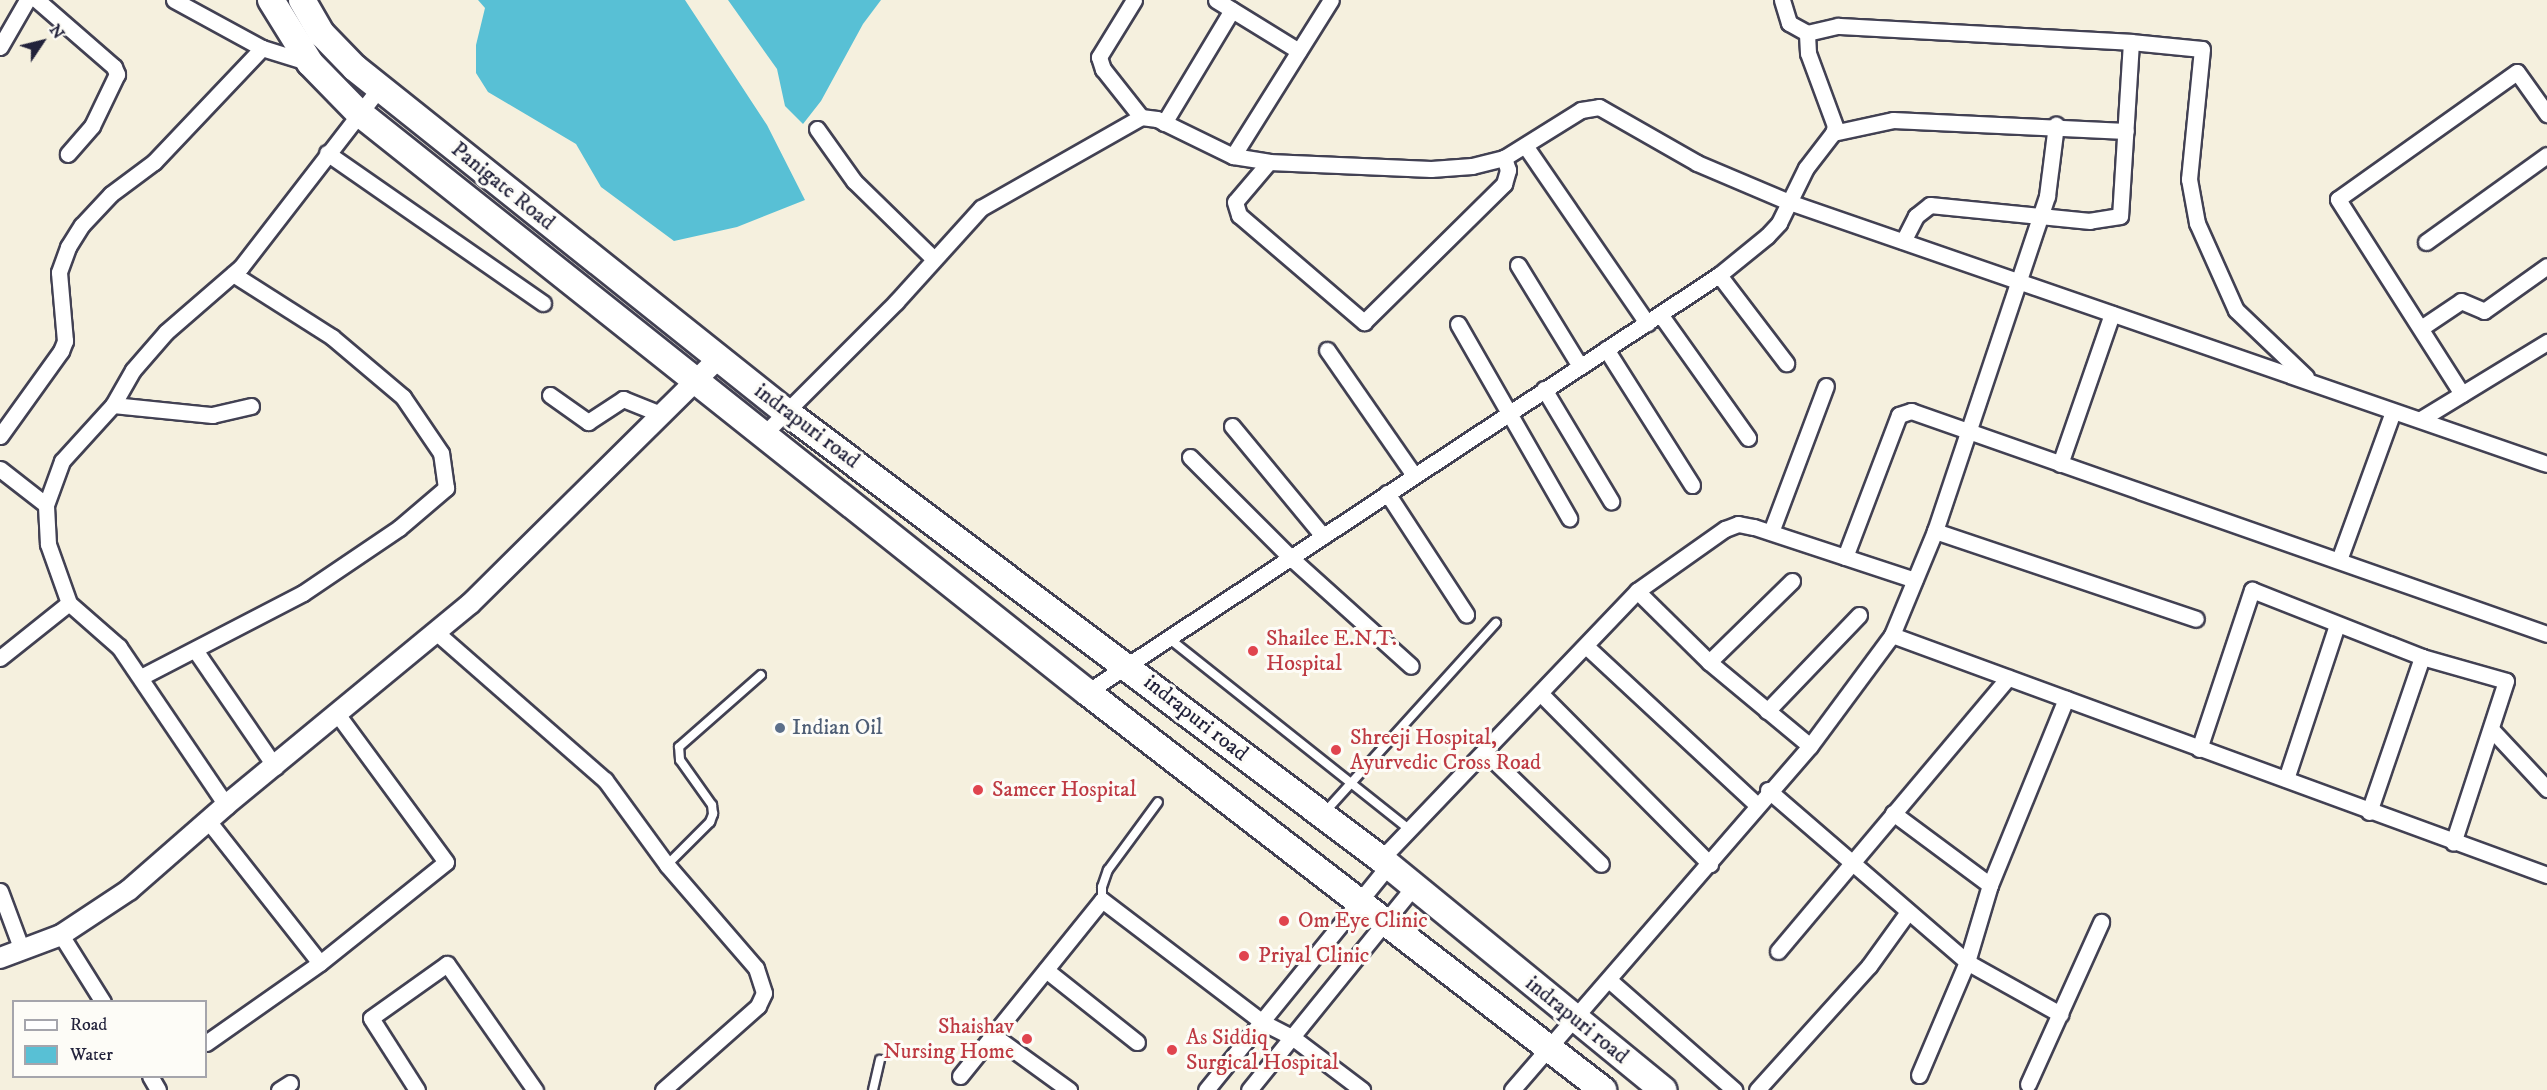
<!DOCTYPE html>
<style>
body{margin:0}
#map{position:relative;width:2547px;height:1090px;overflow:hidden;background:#f5f0de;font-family:"IM FELL DW Pica",serif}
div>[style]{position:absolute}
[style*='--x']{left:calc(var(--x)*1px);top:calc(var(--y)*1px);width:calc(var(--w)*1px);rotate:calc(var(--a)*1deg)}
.water>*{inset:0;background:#58c0d5}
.roads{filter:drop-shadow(2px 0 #424153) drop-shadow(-2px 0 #424153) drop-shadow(0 2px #424153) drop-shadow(0 -2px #424153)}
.service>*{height:8px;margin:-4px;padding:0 4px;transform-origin:4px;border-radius:4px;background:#fff}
.minor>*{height:15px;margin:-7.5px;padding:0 7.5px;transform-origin:7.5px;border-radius:7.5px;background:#fff}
.tertiary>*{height:20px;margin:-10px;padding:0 10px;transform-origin:10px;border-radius:10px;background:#fff}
.primary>*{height:26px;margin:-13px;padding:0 13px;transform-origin:13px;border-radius:13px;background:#fff}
.dots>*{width:16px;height:16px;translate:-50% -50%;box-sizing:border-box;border:3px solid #fdfcf7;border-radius:50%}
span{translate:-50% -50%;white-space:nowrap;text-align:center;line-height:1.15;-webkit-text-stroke:6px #fdfcf7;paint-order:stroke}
.street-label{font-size:22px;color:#22223b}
.health-label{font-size:22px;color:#be3a42}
.left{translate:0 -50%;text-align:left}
.right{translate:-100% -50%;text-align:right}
.service-label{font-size:22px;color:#4e5e75}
.legend{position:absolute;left:12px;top:1000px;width:195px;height:78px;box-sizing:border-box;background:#fdfcf7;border:2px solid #a5a5ac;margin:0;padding:8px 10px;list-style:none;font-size:18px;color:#22223b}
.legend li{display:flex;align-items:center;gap:12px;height:30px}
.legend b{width:30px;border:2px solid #a5a5ac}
.north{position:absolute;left:12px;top:12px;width:60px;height:60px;-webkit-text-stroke:4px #fdfcf7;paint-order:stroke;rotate:55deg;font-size:16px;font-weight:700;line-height:24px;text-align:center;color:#22223b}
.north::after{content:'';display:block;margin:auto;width:21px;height:27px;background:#22223b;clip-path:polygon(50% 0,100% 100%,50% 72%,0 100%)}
</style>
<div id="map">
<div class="water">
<i style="clip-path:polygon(478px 0,685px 0,767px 125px,805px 200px,737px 227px,674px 241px,601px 187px,576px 144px,488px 92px,476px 73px,476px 45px,485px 8px)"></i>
<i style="clip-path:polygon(728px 0,881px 0,863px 24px,821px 101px,803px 124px,785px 106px,777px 69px)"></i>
</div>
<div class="roads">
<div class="service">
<i style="--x:1171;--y:640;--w:304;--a:38.5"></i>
<i style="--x:1325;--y:812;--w:255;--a:-47.9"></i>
<i style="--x:667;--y:865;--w:61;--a:-45"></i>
<i style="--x:710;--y:822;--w:9;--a:-69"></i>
<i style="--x:713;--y:814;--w:9;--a:-96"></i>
<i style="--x:712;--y:805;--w:55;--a:-125.4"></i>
<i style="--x:680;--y:760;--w:13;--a:-94"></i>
<i style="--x:679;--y:747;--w:109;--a:-41.3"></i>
<i style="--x:1102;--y:900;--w:13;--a:-90"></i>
<i style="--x:1102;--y:887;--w:18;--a:-71"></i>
<i style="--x:1108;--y:870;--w:84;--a:-53.7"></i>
<i style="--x:873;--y:1090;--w:31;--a:-77"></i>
</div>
<div class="minor">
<i style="--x:37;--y:0;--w:102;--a:41"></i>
<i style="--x:114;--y:67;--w:8;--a:67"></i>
<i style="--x:117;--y:74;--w:58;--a:115.7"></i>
<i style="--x:92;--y:126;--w:37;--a:131"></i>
<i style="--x:174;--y:0;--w:100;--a:28.6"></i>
<i style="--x:262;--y:48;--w:50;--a:17.4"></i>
<i style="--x:1134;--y:0;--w:67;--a:121.6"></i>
<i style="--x:1099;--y:57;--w:13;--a:72"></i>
<i style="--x:1103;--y:69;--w:61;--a:51.6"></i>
<i style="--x:1216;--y:0;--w:97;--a:31.6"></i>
<i style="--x:1782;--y:0;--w:24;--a:73"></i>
<i style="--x:1789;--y:23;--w:21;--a:29"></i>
<i style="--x:2131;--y:42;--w:71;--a:5.6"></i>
<i style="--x:2202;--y:49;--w:131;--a:95.7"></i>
<i style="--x:2189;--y:179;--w:45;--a:79.7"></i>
<i style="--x:2197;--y:223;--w:95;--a:65.9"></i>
<i style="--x:2236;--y:310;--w:97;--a:43.7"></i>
<i style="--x:0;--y:47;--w:54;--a:-60.1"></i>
<i style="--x:1164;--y:123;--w:132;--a:-59"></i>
<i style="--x:817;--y:129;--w:64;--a:54.6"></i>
<i style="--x:854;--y:181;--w:110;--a:44.3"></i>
<i style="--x:1833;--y:133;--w:61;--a:-12.2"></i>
<i style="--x:1893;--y:120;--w:233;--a:2.7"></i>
<i style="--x:1526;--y:147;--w:214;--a:55.5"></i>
<i style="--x:327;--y:153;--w:263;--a:34.8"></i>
<i style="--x:1233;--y:156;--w:184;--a:-57.9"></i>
<i style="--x:1269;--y:162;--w:52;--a:130.4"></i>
<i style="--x:1235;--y:202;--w:14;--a:73"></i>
<i style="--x:1239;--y:215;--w:165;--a:40.6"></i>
<i style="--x:1364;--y:322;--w:197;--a:-44.6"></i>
<i style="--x:1504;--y:184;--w:15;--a:-74"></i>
<i style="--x:1508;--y:170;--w:13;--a:-108"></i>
<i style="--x:2426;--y:242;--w:149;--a:-35.7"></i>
<i style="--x:1518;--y:265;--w:119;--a:58.5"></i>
<i style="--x:1719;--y:275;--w:111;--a:52.7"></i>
<i style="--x:1660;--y:314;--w:152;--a:54.6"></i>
<i style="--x:1458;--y:324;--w:224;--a:60.2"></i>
<i style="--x:2421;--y:328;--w:48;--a:-34"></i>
<i style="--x:2461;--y:301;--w:25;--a:23"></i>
<i style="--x:2484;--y:311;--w:77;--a:-35.5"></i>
<i style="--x:1606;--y:349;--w:161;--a:57.7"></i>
<i style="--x:1327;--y:350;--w:152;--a:55.2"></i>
<i style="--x:1544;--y:389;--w:131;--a:59.1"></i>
<i style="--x:2462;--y:394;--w:231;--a:-122.5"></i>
<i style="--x:2338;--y:199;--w:219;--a:-35.4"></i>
<i style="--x:2517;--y:72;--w:52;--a:54.5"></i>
<i style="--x:550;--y:395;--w:47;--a:35.4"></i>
<i style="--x:588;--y:422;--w:42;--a:-33.3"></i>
<i style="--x:623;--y:399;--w:43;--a:21.8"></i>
<i style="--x:113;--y:405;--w:100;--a:5.8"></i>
<i style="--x:212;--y:415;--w:40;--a:-13"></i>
<i style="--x:2421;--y:419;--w:148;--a:-31.4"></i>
<i style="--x:1232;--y:426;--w:143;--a:50.4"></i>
<i style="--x:764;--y:434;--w:187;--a:-45"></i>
<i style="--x:896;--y:302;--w:127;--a:-47.9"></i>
<i style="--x:981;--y:208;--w:184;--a:-29.6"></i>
<i style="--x:1141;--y:117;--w:16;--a:7"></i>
<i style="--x:1157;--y:119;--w:85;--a:26"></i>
<i style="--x:1233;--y:156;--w:36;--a:9"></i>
<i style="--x:1269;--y:162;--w:162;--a:2.5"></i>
<i style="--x:1431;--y:169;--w:41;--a:-4.2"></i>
<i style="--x:1472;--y:166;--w:33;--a:-14"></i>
<i style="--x:1504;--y:158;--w:91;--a:-31.9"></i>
<i style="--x:1581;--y:110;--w:18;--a:-9"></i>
<i style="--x:1599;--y:107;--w:113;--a:29.7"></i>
<i style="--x:1697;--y:163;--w:100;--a:23"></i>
<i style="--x:1789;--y:202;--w:802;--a:19.07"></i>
<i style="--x:0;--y:436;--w:105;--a:-54.3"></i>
<i style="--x:61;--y:351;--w:11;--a:-68"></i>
<i style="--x:65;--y:341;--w:69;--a:-95"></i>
<i style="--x:59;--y:272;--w:27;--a:-70"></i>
<i style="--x:68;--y:247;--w:26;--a:-58"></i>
<i style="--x:82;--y:225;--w:42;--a:-46.9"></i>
<i style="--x:111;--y:194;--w:54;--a:-36.7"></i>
<i style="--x:154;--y:162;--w:157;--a:-46.5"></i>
<i style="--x:1190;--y:457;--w:143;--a:45"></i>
<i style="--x:1291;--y:558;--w:161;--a:42"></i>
<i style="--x:2060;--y:464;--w:159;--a:-70.9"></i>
<i style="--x:0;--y:469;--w:58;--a:38"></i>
<i style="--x:1387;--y:493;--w:145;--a:56.9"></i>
<i style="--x:1935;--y:531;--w:275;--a:18.6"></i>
<i style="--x:1771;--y:532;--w:156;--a:-69.4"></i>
<i style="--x:1845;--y:557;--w:152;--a:-69.2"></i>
<i style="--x:1899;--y:415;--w:13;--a:-18"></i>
<i style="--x:1911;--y:411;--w:674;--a:19.32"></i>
<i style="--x:2339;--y:560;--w:158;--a:-70"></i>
<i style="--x:1637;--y:591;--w:101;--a:44.6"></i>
<i style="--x:1709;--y:662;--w:131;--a:39.7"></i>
<i style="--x:437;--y:633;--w:223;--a:41.2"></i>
<i style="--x:605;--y:780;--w:105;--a:53.9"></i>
<i style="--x:667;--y:865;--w:136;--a:49.2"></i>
<i style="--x:756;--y:968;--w:26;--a:72"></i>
<i style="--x:764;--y:993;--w:14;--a:115"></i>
<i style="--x:758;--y:1006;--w:127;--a:138.5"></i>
<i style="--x:1892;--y:635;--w:698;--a:20.12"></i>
<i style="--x:1587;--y:647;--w:231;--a:42.9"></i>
<i style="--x:195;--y:650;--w:142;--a:55.6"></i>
<i style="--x:0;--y:658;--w:88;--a:-38.6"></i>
<i style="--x:1709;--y:662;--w:116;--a:-44.3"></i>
<i style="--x:141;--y:677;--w:182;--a:-27.4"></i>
<i style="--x:303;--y:593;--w:116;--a:-34.1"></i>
<i style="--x:399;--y:528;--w:62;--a:-40.4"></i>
<i style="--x:446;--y:488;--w:35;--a:-98"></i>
<i style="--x:441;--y:453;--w:68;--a:-124.2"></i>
<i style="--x:403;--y:397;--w:93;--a:-139.8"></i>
<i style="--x:332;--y:337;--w:117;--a:-147.5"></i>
<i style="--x:1087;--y:692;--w:757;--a:-33.42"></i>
<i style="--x:1719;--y:275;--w:62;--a:-39.1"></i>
<i style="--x:1767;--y:236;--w:18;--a:-47"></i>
<i style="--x:1779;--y:223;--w:61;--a:-63.9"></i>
<i style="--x:1806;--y:168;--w:44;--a:-52.4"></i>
<i style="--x:1833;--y:133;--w:7;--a:-74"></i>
<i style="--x:1835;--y:126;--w:78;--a:-110.3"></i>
<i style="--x:1808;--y:53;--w:20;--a:-93"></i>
<i style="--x:1807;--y:33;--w:32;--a:-13"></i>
<i style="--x:1838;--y:26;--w:293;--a:3.1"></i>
<i style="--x:2131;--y:42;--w:174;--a:93.6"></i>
<i style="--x:2120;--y:216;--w:30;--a:171"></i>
<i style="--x:2090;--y:221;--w:161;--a:-174.3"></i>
<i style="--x:1930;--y:205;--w:18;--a:142"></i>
<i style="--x:1916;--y:216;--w:28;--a:117"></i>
<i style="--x:1541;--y:694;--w:240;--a:45.2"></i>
<i style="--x:1767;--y:711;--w:133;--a:-46.2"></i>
<i style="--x:2492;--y:730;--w:81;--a:47"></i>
<i style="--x:2199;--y:749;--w:168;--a:-71.6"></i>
<i style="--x:2252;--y:590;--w:183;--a:21.5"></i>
<i style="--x:2422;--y:657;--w:87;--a:15.9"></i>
<i style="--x:2506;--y:681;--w:170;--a:108.1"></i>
<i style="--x:1485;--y:752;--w:161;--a:44"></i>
<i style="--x:2286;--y:779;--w:162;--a:-71.7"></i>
<i style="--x:1768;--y:790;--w:263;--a:40.8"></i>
<i style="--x:1967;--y:962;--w:107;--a:29.2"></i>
<i style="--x:226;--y:805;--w:191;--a:-124.1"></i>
<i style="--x:119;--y:647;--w:67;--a:-138.7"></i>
<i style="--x:69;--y:603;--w:63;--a:-109.6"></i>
<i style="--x:48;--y:544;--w:39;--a:-93"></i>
<i style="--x:46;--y:505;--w:47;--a:-70"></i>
<i style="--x:62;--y:461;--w:76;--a:-47.7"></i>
<i style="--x:113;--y:405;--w:40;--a:-60.3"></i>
<i style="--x:133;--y:370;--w:50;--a:-49"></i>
<i style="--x:166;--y:332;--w:99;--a:-40.9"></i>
<i style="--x:241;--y:267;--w:227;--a:-52.3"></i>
<i style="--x:2369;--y:812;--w:164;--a:-71.1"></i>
<i style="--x:1893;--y:813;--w:121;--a:36.6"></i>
<i style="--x:209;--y:822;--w:179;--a:51.8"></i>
<i style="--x:320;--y:963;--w:161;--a:-38.7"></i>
<i style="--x:446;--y:862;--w:182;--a:-126.3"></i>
<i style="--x:1381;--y:859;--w:371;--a:-46.3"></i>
<i style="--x:1637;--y:591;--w:108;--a:-35.2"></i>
<i style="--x:1725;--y:529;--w:14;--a:-21"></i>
<i style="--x:1738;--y:524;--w:16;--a:11"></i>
<i style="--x:1754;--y:527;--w:169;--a:18.2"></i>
<i style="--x:0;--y:891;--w:63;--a:69.6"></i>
<i style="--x:61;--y:935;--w:79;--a:57.9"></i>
<i style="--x:1778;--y:951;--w:357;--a:-49.9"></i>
<i style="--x:1046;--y:970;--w:116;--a:38.4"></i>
<i style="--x:1609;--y:980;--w:167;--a:41.3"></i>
<i style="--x:993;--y:1035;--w:94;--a:35.9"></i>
<i style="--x:206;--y:1043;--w:139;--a:-35.1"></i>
<i style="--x:1919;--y:1075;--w:123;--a:-67"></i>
<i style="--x:1967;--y:962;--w:80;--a:-73.4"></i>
<i style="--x:1990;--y:885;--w:201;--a:-67.8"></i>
<i style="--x:150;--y:1076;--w:16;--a:60"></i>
<i style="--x:960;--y:1076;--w:226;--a:-51.1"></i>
<i style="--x:1102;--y:900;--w:201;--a:37.3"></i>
<i style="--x:1262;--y:1022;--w:34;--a:27"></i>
<i style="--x:1292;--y:1037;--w:88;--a:37.1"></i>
<i style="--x:2028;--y:1084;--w:178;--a:-65.7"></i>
<i style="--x:279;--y:1090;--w:13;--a:-32"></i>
<i style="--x:417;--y:1090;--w:85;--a:-122.6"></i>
<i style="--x:371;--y:1018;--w:93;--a:-35.4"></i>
<i style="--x:447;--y:964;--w:154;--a:55.1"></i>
<i style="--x:1206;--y:1090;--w:290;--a:-50.9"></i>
<i style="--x:1249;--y:1090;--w:262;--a:-51"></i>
<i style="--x:1512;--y:1090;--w:455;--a:-49.1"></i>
<i style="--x:1810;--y:746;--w:138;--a:-53.5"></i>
<i style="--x:1892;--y:635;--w:113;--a:-67.5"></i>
<i style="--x:1935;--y:531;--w:353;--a:-71.5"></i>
<i style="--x:2047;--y:196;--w:72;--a:-82.8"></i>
<i style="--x:1757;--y:1090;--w:167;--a:-47.9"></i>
<i style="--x:1869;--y:966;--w:67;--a:-54.2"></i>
</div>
<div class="tertiary">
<i style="--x:0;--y:958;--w:65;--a:-20.7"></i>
<i style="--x:61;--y:935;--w:82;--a:-33.5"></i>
<i style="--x:129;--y:890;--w:129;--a:-41.2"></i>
<i style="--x:226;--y:805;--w:316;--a:-39.5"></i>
<i style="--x:470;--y:604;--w:350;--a:-44.7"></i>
</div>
<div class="primary">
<i style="--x:271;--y:0;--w:74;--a:58.2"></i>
<i style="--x:310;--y:63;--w:69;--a:45.6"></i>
<i style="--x:358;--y:112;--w:932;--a:38.51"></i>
<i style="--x:1087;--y:692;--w:652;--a:37.64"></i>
<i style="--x:302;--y:0;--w:39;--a:60"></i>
<i style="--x:322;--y:34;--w:47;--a:45.9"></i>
<i style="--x:355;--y:68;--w:550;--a:38.58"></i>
<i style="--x:785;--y:411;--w:746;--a:36.93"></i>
<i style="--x:1381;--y:859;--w:365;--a:39.3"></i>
</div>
</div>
<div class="dots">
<i style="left:1253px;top:651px;background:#e0444e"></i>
<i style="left:780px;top:728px;background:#5c6f8a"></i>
<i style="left:1336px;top:750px;background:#e0444e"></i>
<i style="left:978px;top:790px;background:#e0444e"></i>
<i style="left:1284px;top:921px;background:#e0444e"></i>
<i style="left:1244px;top:956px;background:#e0444e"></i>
<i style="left:1027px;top:1039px;background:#e0444e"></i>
<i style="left:1172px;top:1050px;background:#e0444e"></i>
</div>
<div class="street-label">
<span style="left:503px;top:186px;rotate:39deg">Panigate Road</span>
<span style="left:807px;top:426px;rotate:37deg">indrapuri road</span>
<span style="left:1196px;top:718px;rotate:38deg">indrapuri road</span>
<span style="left:1577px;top:1020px;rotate:39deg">indrapuri road</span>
</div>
<div class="health-label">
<span class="left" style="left:1266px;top:651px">Shailee E.N.T.<br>Hospital</span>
<span class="left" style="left:1350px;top:750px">Shreeji Hospital,<br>Ayurvedic Cross Road</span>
<span class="left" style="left:992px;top:790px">Sameer Hospital</span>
<span class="left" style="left:1298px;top:921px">Om Eye Clinic</span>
<span class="left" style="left:1258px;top:956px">Priyal Clinic</span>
<span class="right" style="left:1014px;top:1039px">Shaishav<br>Nursing Home</span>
<span class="left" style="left:1186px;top:1050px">As Siddiq<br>Surgical Hospital</span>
</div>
<div class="service-label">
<span class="left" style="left:792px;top:728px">Indian Oil</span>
</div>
<ul class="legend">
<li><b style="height:8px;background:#fff"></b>Road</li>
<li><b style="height:16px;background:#58c0d5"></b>Water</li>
</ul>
<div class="north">N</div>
</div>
